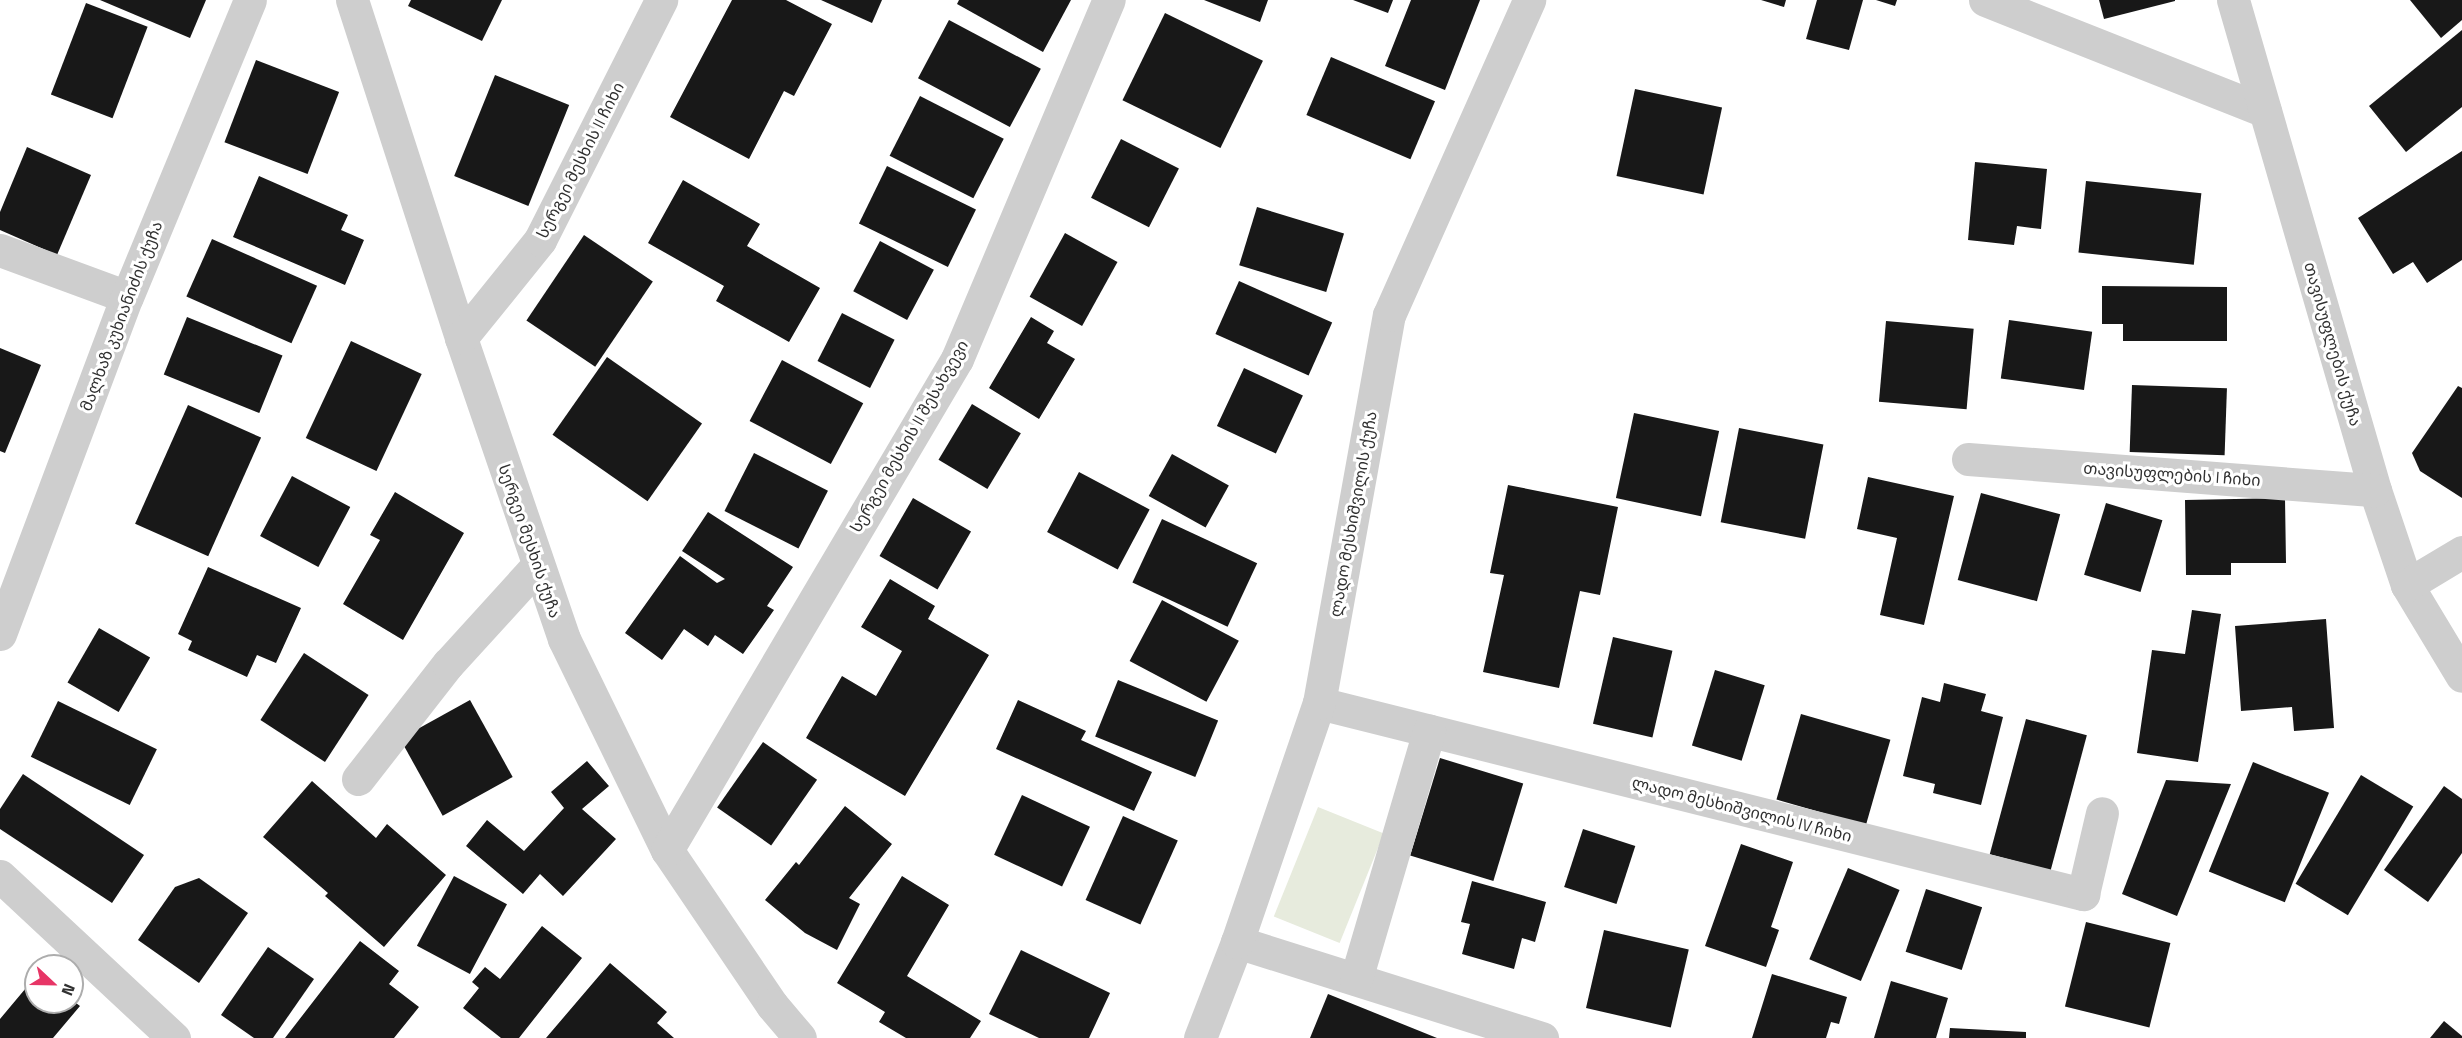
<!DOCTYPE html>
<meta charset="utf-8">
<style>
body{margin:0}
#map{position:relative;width:2462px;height:1038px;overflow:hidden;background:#fff;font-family:"Titillium Web","Noto Sans Georgian",sans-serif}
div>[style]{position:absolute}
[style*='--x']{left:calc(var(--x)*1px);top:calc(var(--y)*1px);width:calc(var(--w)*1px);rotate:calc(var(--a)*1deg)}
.green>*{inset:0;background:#e7ebdd;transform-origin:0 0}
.building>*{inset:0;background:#181818;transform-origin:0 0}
.minor>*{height:33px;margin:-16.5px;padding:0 16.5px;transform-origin:16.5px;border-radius:16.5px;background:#cecece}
span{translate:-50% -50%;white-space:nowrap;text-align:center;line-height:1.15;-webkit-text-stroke:6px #fff;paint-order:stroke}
.street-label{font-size:16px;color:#313131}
.north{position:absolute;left:24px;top:954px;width:60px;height:60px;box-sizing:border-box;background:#fff;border:2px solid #adadad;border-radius:50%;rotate:112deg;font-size:16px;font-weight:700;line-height:24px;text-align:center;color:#313131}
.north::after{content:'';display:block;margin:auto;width:21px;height:27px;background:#e73566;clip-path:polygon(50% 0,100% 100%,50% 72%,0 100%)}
</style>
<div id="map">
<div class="green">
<i style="left:1318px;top:807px;width:71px;height:118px;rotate:22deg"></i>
</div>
<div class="building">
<i style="clip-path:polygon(100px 0,206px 0,190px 38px)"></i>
<i style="clip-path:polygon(411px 0,502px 0,482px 41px,408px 6px)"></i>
<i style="clip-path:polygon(732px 0,786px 0,832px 24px,794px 96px,784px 91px,749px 159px,670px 117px)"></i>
<i style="clip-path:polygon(821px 0,882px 0,872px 23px)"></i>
<i style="clip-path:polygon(959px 0,1071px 0,1043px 52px,957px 4px)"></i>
<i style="clip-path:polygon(1204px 0,1268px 0,1260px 22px)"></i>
<i style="clip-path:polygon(1353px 0,1393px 0,1388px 13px)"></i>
<i style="clip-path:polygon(1411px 0,1480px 0,1445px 90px,1385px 66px)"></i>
<i style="clip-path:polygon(1761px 0,1786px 0,1784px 7px)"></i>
<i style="clip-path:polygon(1817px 0,1863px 0,1849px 50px,1806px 39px)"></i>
<i style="clip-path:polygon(1876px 0,1897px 0,1895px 6px)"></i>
<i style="clip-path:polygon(2099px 0,2175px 0,2175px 1px,2104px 19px)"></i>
<i style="clip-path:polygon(2410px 0,2462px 0,2462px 20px,2441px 38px)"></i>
<i style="left:86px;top:3px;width:66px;height:98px;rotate:21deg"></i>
<i style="left:1165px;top:13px;width:109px;height:97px;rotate:26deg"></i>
<i style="left:949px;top:20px;width:104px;height:66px;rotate:28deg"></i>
<i style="clip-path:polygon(2462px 30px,2462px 107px,2406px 152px,2369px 106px)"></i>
<i style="left:1331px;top:57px;width:113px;height:63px;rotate:23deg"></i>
<i style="left:256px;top:60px;width:89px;height:88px;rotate:21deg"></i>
<i style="left:495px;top:75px;width:80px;height:109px;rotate:22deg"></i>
<i style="left:1635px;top:89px;width:89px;height:89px;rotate:12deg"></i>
<i style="left:920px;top:96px;width:94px;height:67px;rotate:27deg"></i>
<i style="left:1121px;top:139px;width:65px;height:66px;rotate:27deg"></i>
<i style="clip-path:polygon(27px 147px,91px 175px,57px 255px,0 230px,0 212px)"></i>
<i style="clip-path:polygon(2462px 151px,2462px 260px,2427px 283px,2413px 262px,2393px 274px,2358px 218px)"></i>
<i style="clip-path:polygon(1975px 162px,2047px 169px,2041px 229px,2017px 226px,2014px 245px,1968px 240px)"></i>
<i style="left:887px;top:166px;width:99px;height:64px;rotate:26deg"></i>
<i style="clip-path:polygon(259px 176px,348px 215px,341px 230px,364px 240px,345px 285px,233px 237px)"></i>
<i style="clip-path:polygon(683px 180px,760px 224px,747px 246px,820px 288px,789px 342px,716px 301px,724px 286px,648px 243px)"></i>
<i style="left:2086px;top:181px;width:116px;height:72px;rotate:6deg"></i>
<i style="left:1257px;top:207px;width:91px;height:61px;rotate:17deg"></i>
<i style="left:1065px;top:233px;width:60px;height:73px;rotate:29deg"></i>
<i style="left:584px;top:235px;width:83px;height:103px;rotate:34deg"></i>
<i style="left:212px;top:239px;width:115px;height:63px;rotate:24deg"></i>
<i style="left:880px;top:241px;width:61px;height:57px;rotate:28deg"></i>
<i style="left:1239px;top:281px;width:102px;height:58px;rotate:24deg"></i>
<i style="clip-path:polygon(2102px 286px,2227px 287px,2227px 341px,2123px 341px,2123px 324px,2102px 324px)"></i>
<i style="left:842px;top:313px;width:59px;height:54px;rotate:27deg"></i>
<i style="left:187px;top:317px;width:103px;height:62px;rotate:22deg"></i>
<i style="clip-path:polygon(1031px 317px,1054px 331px,1047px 343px,1075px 359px,1039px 419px,989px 388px)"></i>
<i style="left:2009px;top:320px;width:84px;height:59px;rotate:8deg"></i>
<i style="left:1886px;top:321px;width:88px;height:81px;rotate:5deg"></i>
<i style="left:351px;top:341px;width:78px;height:107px;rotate:25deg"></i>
<i style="clip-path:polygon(0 348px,41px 365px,5px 453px,0 451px)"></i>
<i style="left:607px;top:357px;width:116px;height:95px;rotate:35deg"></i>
<i style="left:782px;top:360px;width:92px;height:69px;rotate:28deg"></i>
<i style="left:1244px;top:368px;width:65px;height:64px;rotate:25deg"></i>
<i style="left:2132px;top:385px;width:95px;height:67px;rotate:2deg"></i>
<i style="clip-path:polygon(2458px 386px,2462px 388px,2462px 498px,2420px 471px,2412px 453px)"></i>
<i style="left:972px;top:404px;width:57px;height:65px;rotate:31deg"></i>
<i style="left:188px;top:405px;width:80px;height:130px;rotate:24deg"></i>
<i style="left:1634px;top:413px;width:87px;height:87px;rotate:12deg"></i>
<i style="left:1739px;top:428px;width:86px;height:96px;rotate:11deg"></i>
<i style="left:754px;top:453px;width:83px;height:65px;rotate:27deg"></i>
<i style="left:1172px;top:454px;width:65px;height:48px;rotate:29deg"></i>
<i style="left:1079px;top:472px;width:80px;height:68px;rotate:28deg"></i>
<i style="left:292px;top:476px;width:66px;height:68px;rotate:28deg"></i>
<i style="clip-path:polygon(1868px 477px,1954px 496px,1924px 625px,1880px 615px,1897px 538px,1857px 529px)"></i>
<i style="clip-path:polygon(1508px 485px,1618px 507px,1600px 595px,1580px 591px,1559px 688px,1483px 672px,1504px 575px,1490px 573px)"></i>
<i style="clip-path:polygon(395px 492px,464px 533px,403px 640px,343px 604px,380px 540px,370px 535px)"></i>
<i style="left:1981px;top:493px;width:82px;height:90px;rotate:15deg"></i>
<i style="left:913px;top:498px;width:67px;height:67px;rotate:30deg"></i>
<i style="clip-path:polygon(2285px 498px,2286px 563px,2231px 563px,2231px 575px,2186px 575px,2185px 500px)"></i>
<i style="left:2106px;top:503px;width:59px;height:75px;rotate:17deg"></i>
<i style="clip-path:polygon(708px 512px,793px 567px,767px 606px,774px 610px,743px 654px,715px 635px,708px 646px,684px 629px,662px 660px,625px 633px,680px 556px,717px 583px,725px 579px,682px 551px)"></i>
<i style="left:1162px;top:519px;width:105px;height:70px;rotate:25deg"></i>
<i style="clip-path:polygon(208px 567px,301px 608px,276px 663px,257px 655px,247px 677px,188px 650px,192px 641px,178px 634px)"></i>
<i style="clip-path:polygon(890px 579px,935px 606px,928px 619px,989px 655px,905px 796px,806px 738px,842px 676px,876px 696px,902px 651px,861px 627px)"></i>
<i style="left:1162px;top:600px;width:87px;height:69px;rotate:28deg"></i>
<i style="clip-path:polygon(2192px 610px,2221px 614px,2198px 762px,2137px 753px,2152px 650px,2185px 654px)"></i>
<i style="clip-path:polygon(2326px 619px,2334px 728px,2294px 731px,2292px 707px,2241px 711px,2235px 626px)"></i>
<i style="left:99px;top:628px;width:59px;height:63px;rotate:30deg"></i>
<i style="left:1613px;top:637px;width:61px;height:89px;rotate:13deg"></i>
<i style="left:304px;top:653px;width:77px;height:80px;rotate:33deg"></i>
<i style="left:1715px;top:670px;width:52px;height:79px;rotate:17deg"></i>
<i style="left:1118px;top:680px;width:108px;height:61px;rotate:22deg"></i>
<i style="clip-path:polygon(1944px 683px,1986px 694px,1981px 711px,2003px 717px,1981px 805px,1933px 793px,1935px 784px,1903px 776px,1922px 697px,1940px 702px)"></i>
<i style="left:470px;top:700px;width:88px;height:80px;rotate:61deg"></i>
<i style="clip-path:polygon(1018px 700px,1086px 731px,1081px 740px,1152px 772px,1134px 811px,996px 749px)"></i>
<i style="left:58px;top:701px;width:110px;height:62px;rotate:26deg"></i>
<i style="left:1801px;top:714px;width:93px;height:89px;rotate:16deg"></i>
<i style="left:2026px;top:719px;width:63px;height:140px;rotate:15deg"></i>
<i style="left:763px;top:742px;width:66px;height:80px;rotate:35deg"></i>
<i style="left:1440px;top:758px;width:87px;height:102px;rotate:17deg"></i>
<i style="clip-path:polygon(587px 761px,609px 786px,582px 809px,616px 839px,563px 896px,540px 874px,523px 894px,466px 846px,487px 820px,524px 851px,564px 808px,551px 792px)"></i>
<i style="left:2253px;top:762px;width:82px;height:118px;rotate:22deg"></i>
<i style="clip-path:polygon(23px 774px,144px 855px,112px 903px,0 829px,0 809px)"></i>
<i style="left:2361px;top:775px;width:61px;height:127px;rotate:31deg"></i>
<i style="clip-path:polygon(2166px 780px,2231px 784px,2177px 916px,2122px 894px)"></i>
<i style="clip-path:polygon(312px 781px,376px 838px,387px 824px,446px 875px,384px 947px,325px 896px,328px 893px,263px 837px)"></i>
<i style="clip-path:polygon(2444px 786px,2462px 799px,2462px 853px,2428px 902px,2384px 870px)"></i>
<i style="left:1022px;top:795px;width:75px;height:66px;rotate:25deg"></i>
<i style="clip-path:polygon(845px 806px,892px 844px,849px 898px,860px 904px,837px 950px,805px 933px,765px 900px,796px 862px,799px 865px)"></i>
<i style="left:1123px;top:816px;width:60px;height:92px;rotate:24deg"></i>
<i style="left:1583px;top:829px;width:55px;height:61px;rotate:18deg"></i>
<i style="clip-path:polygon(1741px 844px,1793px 862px,1771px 927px,1779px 930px,1766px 967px,1705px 946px)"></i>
<i style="left:1848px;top:868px;width:56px;height:99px;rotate:23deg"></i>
<i style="left:454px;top:876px;width:60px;height:79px;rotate:28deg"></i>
<i style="clip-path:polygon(902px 876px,949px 905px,907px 976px,981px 1021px,970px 1038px,906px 1038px,879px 1022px,885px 1012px,837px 983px)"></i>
<i style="clip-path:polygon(199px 878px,248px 913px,199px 983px,138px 940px,175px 887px)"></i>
<i style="clip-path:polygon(1472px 881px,1546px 902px,1535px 942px,1522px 938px,1514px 969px,1462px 954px,1470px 924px,1461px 922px)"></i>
<i style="left:1926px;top:889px;width:59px;height:66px;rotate:18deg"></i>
<i style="left:2086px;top:922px;width:87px;height:87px;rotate:14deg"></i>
<i style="clip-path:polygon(542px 926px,582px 958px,519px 1038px,501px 1038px,463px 1008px,479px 988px,472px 982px,485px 967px,500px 979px)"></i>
<i style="left:1604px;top:930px;width:87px;height:80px;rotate:13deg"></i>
<i style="clip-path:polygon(360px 941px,399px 971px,389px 984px,419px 1007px,394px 1038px,285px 1038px)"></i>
<i style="clip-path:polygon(268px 947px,314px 979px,273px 1038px,254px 1038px,221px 1015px)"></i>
<i style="clip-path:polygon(1021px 950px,1110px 993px,1089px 1038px,1039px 1038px,989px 1014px)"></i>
<i style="clip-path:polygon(610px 963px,667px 1012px,657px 1023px,674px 1038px,546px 1038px)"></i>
<i style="clip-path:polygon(1772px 974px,1847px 997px,1839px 1024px,1831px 1022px,1826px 1038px,1752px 1038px)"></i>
<i style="clip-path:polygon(36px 976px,36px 1002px,72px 1002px,72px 1000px,80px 1006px,53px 1038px,0 1038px,0 1019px)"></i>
<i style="clip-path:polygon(1891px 981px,1948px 998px,1936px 1038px,1874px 1038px)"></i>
<i style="clip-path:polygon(1328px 994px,1437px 1038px,1310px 1038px)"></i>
<i style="clip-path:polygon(2444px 1021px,2462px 1036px,2462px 1038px,2430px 1038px)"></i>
<i style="clip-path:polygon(1950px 1028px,2026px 1032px,2026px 1038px,1949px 1038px)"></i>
</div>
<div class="minor">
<i style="--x:352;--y:0;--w:355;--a:72.1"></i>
<i style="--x:461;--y:338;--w:318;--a:71.1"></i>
<i style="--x:564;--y:639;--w:235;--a:64"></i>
<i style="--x:667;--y:850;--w:187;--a:55.9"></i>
<i style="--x:772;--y:1005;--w:43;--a:49.7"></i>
<i style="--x:1985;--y:0;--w:301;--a:21.6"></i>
<i style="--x:2233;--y:0;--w:510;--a:73.84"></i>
<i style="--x:2375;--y:490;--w:100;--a:71.4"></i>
<i style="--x:2407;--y:585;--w:106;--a:58.9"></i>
<i style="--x:0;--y:250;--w:135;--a:20.3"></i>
<i style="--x:461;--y:338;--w:126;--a:-51.1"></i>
<i style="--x:540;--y:240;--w:269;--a:-63.2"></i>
<i style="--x:1968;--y:459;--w:408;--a:4.4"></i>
<i style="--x:2407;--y:585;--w:64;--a:-31"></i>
<i style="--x:0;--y:634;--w:360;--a:-69.4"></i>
<i style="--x:127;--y:297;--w:321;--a:-67.5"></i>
<i style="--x:1319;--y:703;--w:788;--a:14.04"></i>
<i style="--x:2083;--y:894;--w:83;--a:-76.8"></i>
<i style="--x:358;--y:779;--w:146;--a:-52"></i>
<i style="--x:448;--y:664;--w:134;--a:-47.7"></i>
<i style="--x:667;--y:850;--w:570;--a:-59.43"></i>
<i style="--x:957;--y:359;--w:390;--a:-67.1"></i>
<i style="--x:0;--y:876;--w:238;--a:43"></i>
<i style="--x:1237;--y:942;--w:320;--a:17.5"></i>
<i style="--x:1356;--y:979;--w:259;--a:-73.6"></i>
<i style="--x:1200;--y:1038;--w:103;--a:-68.9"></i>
<i style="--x:1237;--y:942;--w:253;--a:-71.1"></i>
<i style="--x:1319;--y:703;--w:394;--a:-79.8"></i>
<i style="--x:1389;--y:315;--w:345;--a:-66"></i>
</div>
<div class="street-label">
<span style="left:580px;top:160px;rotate:-63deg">სერგეი მესხის II ჩიხი</span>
<span style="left:121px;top:316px;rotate:-69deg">მალხაზ კუხიანიძის ქუჩა</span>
<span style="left:2333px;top:344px;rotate:74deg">თავისუფლების ქუჩა</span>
<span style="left:909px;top:436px;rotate:-60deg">სერგეი მესხის II შესახვევი</span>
<span style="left:2172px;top:474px;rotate:4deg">თავისუფლების I ჩიხი</span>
<span style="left:1353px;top:514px;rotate:-80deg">ლადო მესხიშვილის ქუჩა</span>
<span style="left:530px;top:541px;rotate:71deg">სერგეი მესხის ქუჩა</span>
<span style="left:1742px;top:809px;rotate:14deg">ლადო მესხიშვილის IV ჩიხი</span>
</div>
<div class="north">N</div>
</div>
